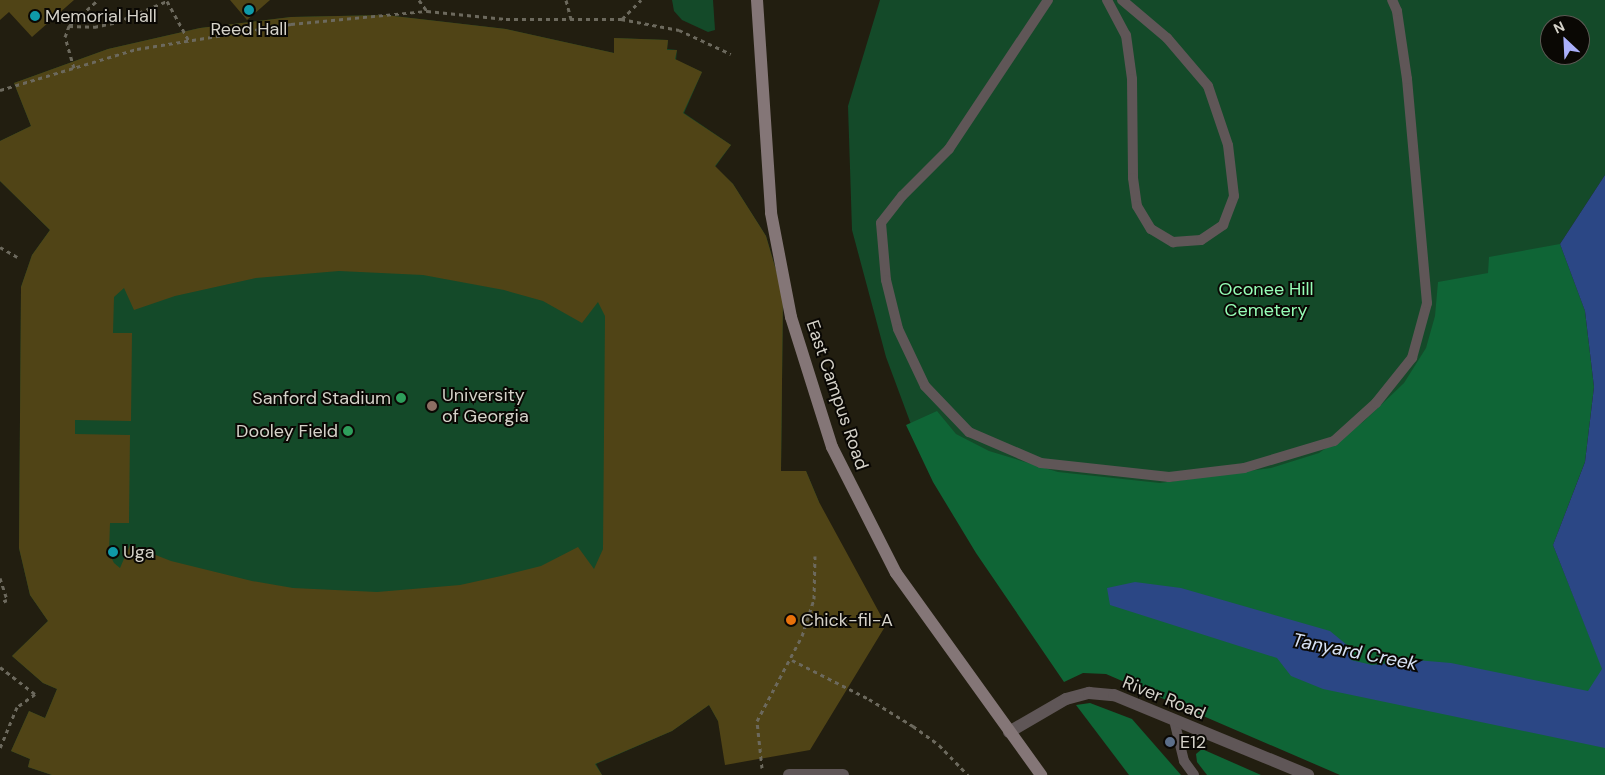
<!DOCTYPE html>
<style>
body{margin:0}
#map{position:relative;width:1605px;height:775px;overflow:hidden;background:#221e10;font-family:"DM Sans",sans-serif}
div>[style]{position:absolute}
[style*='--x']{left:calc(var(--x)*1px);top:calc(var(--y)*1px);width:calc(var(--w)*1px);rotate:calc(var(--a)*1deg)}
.green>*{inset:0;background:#144a29}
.forest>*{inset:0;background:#0f6536}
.water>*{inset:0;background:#2b4785}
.building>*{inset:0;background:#504416}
.path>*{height:3px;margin-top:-1.5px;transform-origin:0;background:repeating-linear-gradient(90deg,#6c695d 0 4px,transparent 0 8px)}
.lane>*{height:10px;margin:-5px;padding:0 5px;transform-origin:5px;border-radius:5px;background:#5f5657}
.street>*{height:12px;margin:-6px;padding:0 6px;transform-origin:6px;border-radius:6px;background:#5f5657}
.secondary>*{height:12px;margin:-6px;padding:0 6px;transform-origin:6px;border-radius:6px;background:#847677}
.dots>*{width:14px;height:14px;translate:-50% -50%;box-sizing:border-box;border:2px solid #0a0804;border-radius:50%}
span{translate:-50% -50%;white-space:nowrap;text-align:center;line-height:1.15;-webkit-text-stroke:4px #0a0804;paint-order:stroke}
.poi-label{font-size:18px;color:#d5d2c9}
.left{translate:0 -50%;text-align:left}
.right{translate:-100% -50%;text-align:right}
.park-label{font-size:18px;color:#96feb6}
.street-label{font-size:18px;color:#d5d2c9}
.water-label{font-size:19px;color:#d8e2f4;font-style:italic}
.north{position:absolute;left:1540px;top:15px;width:50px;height:50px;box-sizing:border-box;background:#0a0804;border:1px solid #5b5953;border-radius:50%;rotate:335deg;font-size:14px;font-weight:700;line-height:20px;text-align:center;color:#d5d2c9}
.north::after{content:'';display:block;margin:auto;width:18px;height:22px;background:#aab0fb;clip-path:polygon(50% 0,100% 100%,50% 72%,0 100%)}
</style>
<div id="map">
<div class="green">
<i style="clip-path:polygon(672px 0,713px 0,715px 30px,708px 32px,682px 20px,674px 11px)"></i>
<i style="clip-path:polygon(evenodd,880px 0,1605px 0,1605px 175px,1560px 244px,1585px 311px,1573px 492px,1553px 545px,1605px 675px,922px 454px,886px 357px,852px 230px,848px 106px,880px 0,1550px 25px,1580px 25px,1580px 55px,1550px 55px,1550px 25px)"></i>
<i style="clip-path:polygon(385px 15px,506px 29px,614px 53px,614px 38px,668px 40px,667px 49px,677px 50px,676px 60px,702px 72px,684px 113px,731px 145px,715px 167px,733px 184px,766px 236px,783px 294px,781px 471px,806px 471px,819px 502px,718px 721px,709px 705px,672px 731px,596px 764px,602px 775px,52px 775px,28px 767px,30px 759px,11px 751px,29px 711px,45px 718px,57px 689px,43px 683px,12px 656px,48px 621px,30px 595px,19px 548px,21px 287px,32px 255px,50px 230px,0 181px,0 141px,31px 126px,14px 83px,108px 49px,200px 28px,291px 17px)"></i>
</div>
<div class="forest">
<i style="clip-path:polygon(1560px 244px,1585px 311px,1594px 387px,1585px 462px,1553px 545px,1605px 675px,1605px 775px,1340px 775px,1106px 674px,1083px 673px,1064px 682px,976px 553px,933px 482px,906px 425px,937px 411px,956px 434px,989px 451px,1058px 472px,1160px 483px,1271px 468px,1319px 453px,1363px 422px,1404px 383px,1426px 348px,1435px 316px,1438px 282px,1488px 273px,1489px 257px)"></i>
<i style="clip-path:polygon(1090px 703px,1132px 719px,1181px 775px,1129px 775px,1076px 705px)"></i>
<i style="clip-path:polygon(1202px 749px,1261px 775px,1207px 775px,1197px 762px,1196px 754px)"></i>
</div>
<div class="water">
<i style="clip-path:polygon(1605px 175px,1605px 748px,1323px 689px,1291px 676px,1277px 658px,1110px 605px,1107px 588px,1135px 582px,1181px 588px,1330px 631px,1347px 645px,1351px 660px,1372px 665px,1416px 660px,1451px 663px,1588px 691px,1602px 669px,1553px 545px,1585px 462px,1594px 387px,1585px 311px,1560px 244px)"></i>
</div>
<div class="building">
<i style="clip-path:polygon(0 0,74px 0,32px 37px,9px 12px,0 20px)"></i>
<i style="clip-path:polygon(230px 0,270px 0,247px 20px)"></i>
<i style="clip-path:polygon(evenodd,385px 15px,506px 29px,614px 53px,614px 38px,668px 40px,667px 50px,677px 50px,675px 59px,702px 72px,683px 113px,731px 145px,715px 166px,733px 184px,766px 236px,783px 294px,781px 471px,806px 471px,819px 502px,886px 625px,810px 750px,725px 765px,718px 721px,709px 705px,672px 731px,595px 764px,602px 775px,52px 775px,28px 767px,30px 759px,11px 751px,29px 711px,45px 718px,57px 689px,43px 683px,12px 656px,48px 621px,30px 595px,19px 548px,21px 287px,32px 255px,50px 230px,0 181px,0 141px,31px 126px,14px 83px,108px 49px,200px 28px,291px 17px,385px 15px,339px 271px,423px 275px,504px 290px,543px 301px,582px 323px,598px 302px,605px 316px,603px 549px,594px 569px,578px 547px,541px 566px,501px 576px,460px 585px,377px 592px,293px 588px,252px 581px,171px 561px,130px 545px,120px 568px,114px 563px,109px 553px,110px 523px,129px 523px,130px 435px,75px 434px,75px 420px,131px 421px,132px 333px,113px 333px,114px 297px,124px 288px,134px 310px,175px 296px,256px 278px,339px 271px)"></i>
</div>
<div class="path">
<i style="--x:419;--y:0;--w:14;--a:54"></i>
<i style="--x:566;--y:0;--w:20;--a:75"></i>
<i style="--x:622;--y:19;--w:27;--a:-45"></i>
<i style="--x:69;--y:26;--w:25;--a:2"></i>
<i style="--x:94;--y:27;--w:24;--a:-12"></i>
<i style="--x:117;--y:22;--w:54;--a:-22.8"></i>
<i style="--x:167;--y:1;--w:46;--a:61.2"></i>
<i style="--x:74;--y:68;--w:32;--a:-106"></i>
<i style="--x:65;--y:37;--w:12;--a:-70"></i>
<i style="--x:69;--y:26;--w:39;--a:-42"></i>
<i style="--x:0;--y:90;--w:143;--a:-16.7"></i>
<i style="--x:137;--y:49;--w:156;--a:-9.2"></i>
<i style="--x:291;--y:24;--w:137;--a:-5.5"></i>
<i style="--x:427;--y:11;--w:79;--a:5.8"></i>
<i style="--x:506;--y:19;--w:115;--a:0"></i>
<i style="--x:621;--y:19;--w:59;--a:10.7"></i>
<i style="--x:679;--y:30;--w:57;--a:24.8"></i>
<i style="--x:0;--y:247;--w:20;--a:30"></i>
<i style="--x:0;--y:578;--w:23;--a:72"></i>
<i style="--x:7;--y:600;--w:8;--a:157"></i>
<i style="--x:792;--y:660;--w:86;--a:26.9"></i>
<i style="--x:869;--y:699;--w:52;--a:31.5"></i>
<i style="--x:913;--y:726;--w:32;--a:36"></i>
<i style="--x:939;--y:745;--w:42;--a:46"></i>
<i style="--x:0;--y:667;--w:44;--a:37.6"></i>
<i style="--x:35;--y:694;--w:22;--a:144"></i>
<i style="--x:17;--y:707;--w:44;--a:112.5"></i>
<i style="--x:762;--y:768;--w:47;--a:-96.1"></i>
<i style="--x:757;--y:721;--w:96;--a:-62.1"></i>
<i style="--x:802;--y:636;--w:39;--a:-72"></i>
<i style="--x:814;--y:599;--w:43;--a:-88.7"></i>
</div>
<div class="lane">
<i style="--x:1048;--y:0;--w:179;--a:123.6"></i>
<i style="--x:949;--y:149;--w:66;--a:135"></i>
<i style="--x:902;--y:196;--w:34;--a:128"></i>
<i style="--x:881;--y:223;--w:57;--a:85"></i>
<i style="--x:886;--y:280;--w:50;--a:76.2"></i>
<i style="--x:898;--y:329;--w:63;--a:64.7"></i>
<i style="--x:925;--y:386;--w:64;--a:46.3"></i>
<i style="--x:969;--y:432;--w:78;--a:23.3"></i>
<i style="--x:1041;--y:463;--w:129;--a:6.2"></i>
<i style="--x:1169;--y:477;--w:76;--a:-6.8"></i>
<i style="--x:1244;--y:468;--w:94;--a:-16.7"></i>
<i style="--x:1334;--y:441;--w:57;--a:-42.1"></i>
<i style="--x:1376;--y:403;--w:58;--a:-51.3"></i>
<i style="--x:1412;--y:358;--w:57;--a:-74.7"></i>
<i style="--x:1427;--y:303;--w:225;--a:-95.1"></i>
<i style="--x:1407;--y:79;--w:69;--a:-98.4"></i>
<i style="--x:1397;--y:11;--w:12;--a:-114"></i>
<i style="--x:1107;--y:0;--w:40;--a:62"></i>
<i style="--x:1126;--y:35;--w:44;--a:82.2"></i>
<i style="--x:1132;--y:79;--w:99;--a:89.4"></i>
<i style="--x:1133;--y:178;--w:28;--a:82"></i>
<i style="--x:1137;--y:206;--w:27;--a:59"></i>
<i style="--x:1151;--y:229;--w:26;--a:31"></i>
<i style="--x:1173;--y:242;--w:28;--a:-4"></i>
<i style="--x:1201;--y:240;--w:27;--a:-34"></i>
<i style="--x:1223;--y:225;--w:31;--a:-69"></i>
<i style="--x:1234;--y:196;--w:51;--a:-96.7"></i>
<i style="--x:1228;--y:145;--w:62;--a:-108.7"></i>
<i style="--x:1208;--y:86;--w:63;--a:-130.5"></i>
<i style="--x:1167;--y:38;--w:59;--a:-139.8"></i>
<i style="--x:1174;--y:720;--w:42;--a:76.3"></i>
<i style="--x:1184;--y:761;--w:17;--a:54"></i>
</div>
<div class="street">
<i style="--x:1009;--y:732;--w:66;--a:-30.1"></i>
<i style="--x:1066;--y:699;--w:24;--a:-15"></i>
<i style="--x:1089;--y:693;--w:25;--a:5"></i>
<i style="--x:1114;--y:695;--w:210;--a:22.4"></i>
<i style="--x:789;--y:775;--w:54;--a:0"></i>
</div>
<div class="secondary">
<i style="--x:757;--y:0;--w:213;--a:86.2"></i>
<i style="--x:771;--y:213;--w:106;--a:79.1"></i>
<i style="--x:791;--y:317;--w:136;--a:72.5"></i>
<i style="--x:832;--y:447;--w:141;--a:63.1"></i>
<i style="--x:896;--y:573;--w:249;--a:54.3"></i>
</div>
<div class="dots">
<i style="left:249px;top:10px;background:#0f9aa8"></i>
<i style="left:35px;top:16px;background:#0f9aa8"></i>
<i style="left:401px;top:398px;background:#2e9e5b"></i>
<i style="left:432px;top:406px;background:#8d6e63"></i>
<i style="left:348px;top:431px;background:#2e9e5b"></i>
<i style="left:113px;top:552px;background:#0f9aa8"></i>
<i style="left:791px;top:620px;background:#e8710a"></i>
<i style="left:1170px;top:742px;background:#5c6f8a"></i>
</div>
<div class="poi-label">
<span class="left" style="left:45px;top:16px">Memorial Hall</span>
<span style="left:249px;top:29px">Reed Hall</span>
<span class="left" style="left:442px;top:406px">University<br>of Georgia</span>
<span class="right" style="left:391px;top:398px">Sanford Stadium</span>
<span class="right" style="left:338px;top:431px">Dooley Field</span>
<span class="left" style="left:123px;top:552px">Uga</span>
<span class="left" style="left:801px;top:620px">Chick-fil-A</span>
<span class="left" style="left:1180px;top:742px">E12</span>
</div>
<div class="park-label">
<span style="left:1266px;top:300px">Oconee Hill<br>Cemetery</span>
</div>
<div class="street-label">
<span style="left:837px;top:395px;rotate:71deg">East Campus Road</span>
<span style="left:1164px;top:698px;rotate:22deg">River Road</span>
</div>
<div class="water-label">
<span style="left:1355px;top:652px;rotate:11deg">Tanyard Creek</span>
</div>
<div class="north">N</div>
</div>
